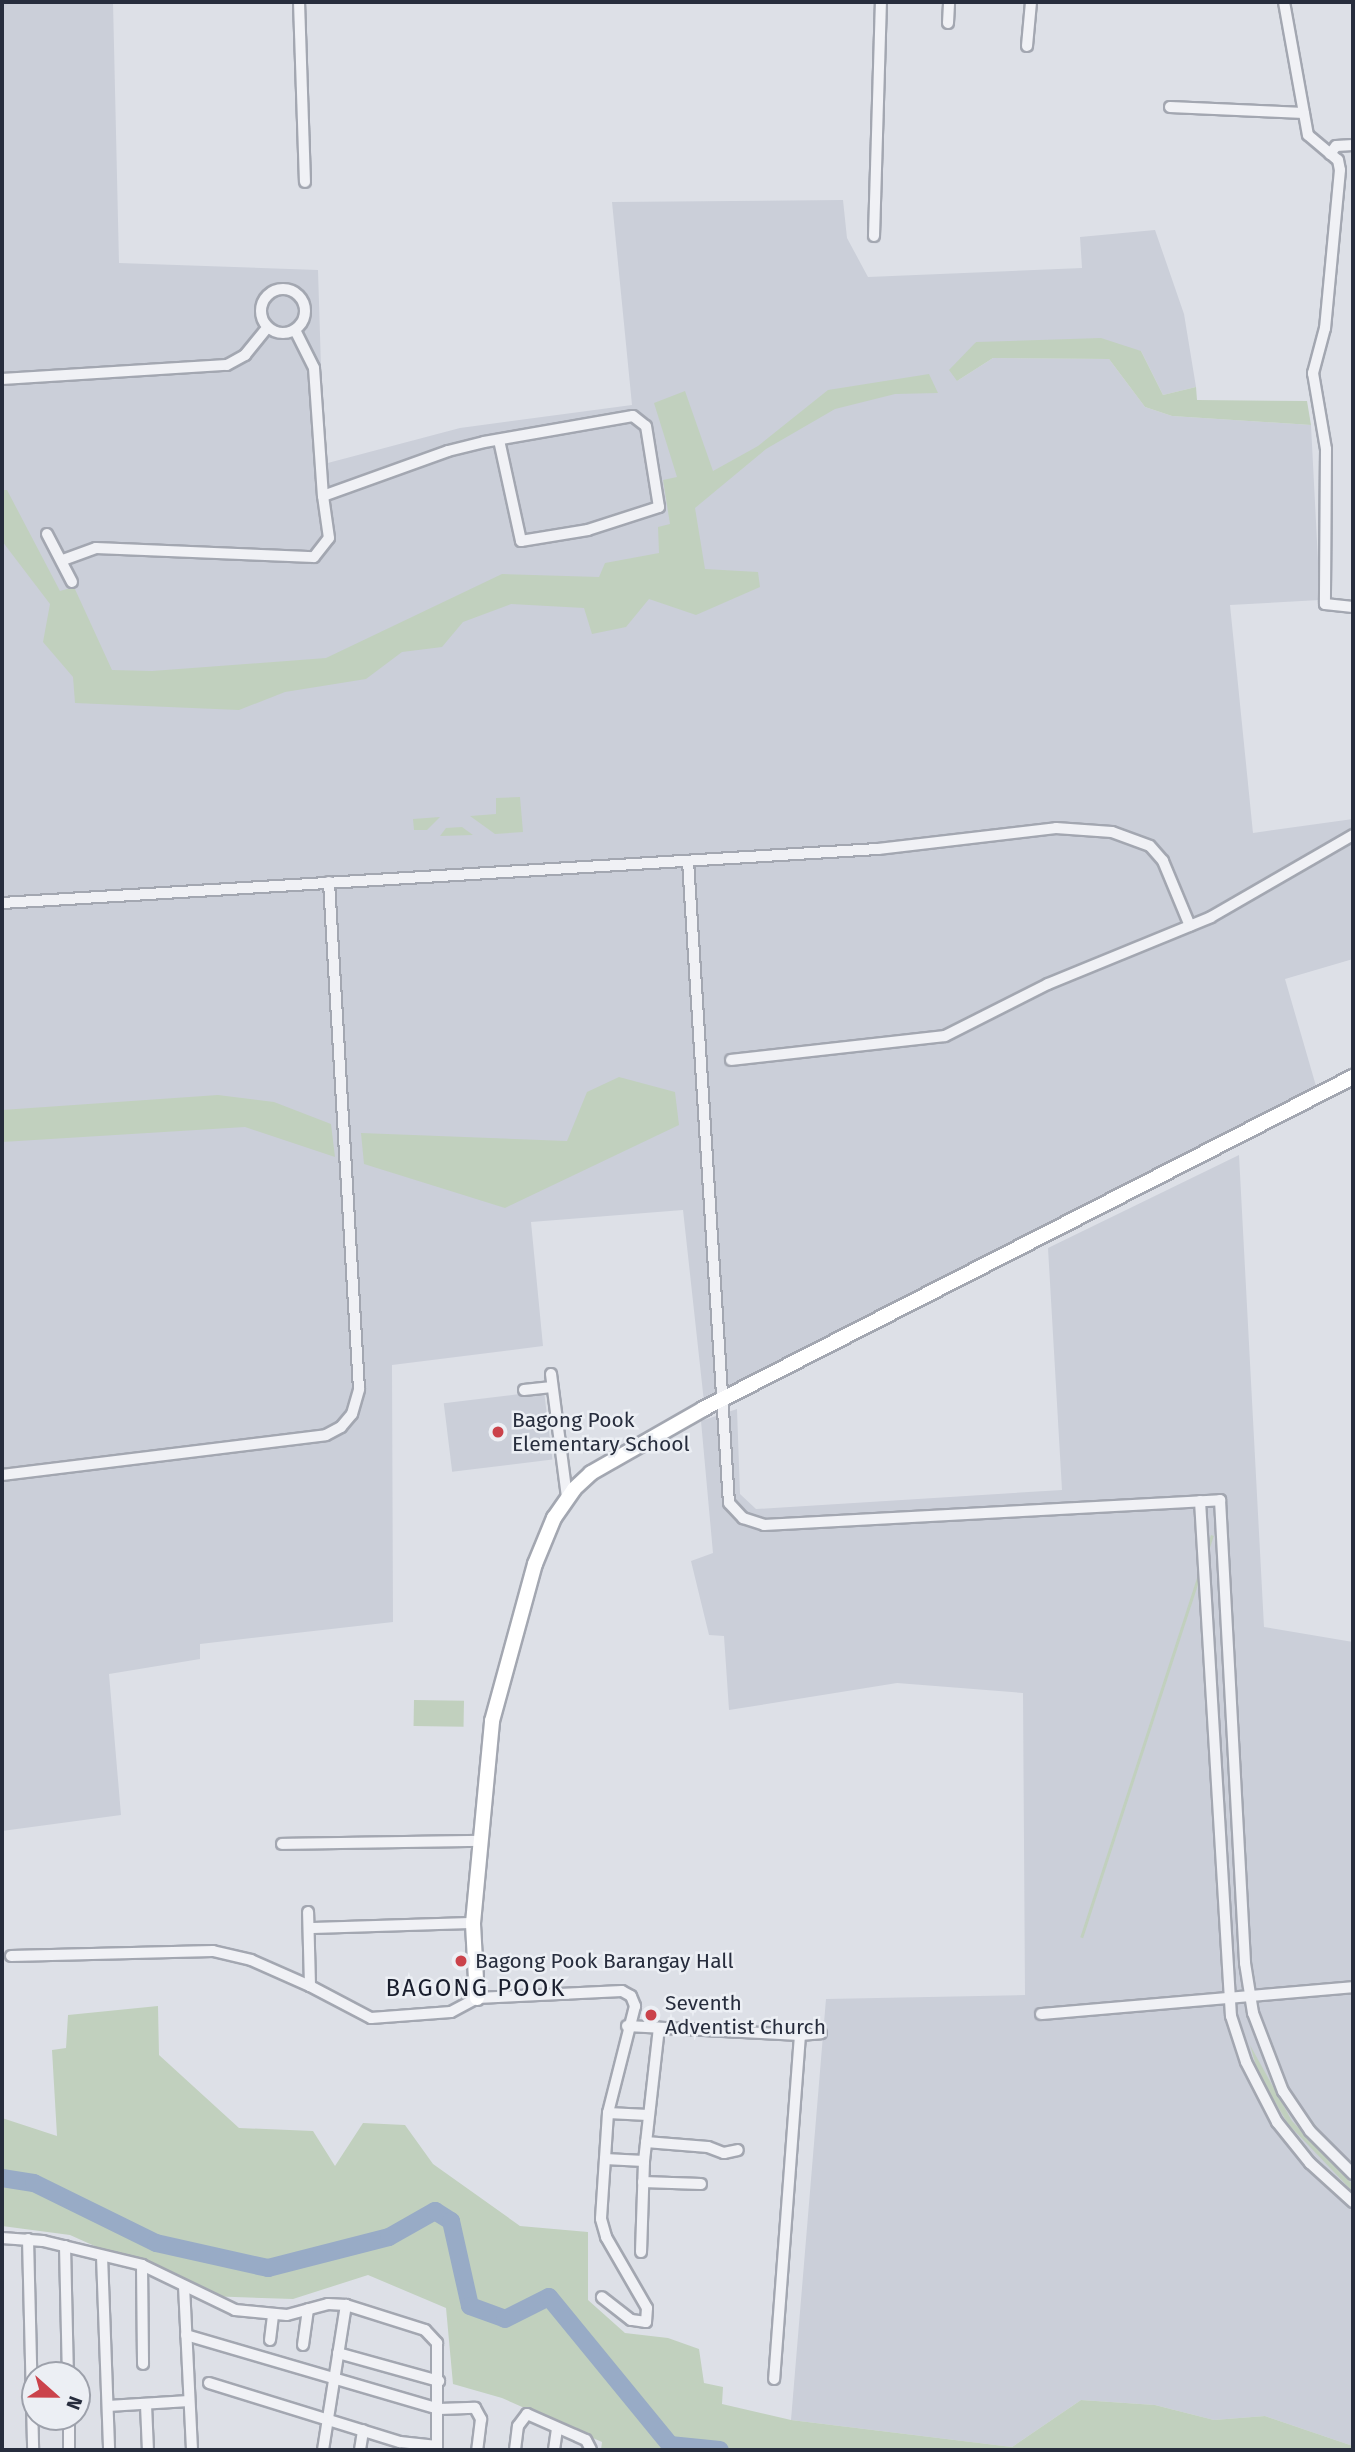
<!DOCTYPE html>
<style>
body{margin:0}
#map{position:relative;width:1355px;height:2452px;overflow:hidden;background:#dde0e7;font-family:"Fira Sans",sans-serif}
div>[style]{position:absolute}
[style*='--x']{left:calc(var(--x)*1px);top:calc(var(--y)*1px);width:calc(var(--w)*1px);rotate:calc(var(--a)*1deg)}
.built>*{inset:0;background:#cbcfd9;transform-origin:0 0}
.green>*{inset:0;background:#c1d0be;transform-origin:0 0}
.river>*{height:18px;margin:-9px;padding:0 9px;transform-origin:9px;border-radius:9px;background:#98abc6}
.roads{filter:drop-shadow(2px 0 #a3a7b1) drop-shadow(-2px 0 #a3a7b1) drop-shadow(0 2px #a3a7b1) drop-shadow(0 -2px #a3a7b1)}
.street>*{height:10px;margin:-5px;padding:0 5px;transform-origin:5px;border-radius:5px;background:#f0f1f5}
.street>.ring{margin:-5px;padding:0;box-sizing:content-box;background:none;border:10px solid #f0f1f5;border-radius:50%}
.secondary>*{height:14px;margin:-7px;padding:0 7px;transform-origin:7px;border-radius:7px;background:#fff}
.dots>*{width:19px;height:19px;translate:-50% -50%;box-sizing:border-box;border:4px solid #eceff4;border-radius:50%}
span{translate:-50% -50%;white-space:nowrap;text-align:center;line-height:1.15;-webkit-text-stroke:5px #eceff4;paint-order:stroke}
.poi-label{font-size:21px;color:#272d3d}
.left{translate:0 -50%;text-align:left}
.quarter-label{font-size:24px;color:#191e2d;letter-spacing:2px}
.frame{position:absolute;inset:0;border:4px solid #272d3d;pointer-events:none}
.north{position:absolute;left:21px;top:2361px;width:70px;height:70px;box-sizing:border-box;background:#eceff4;border:2px solid #9da1ab;border-radius:50%;rotate:111deg;font-size:19px;font-weight:700;line-height:28px;text-align:center;color:#272d3d}
.north::after{content:'';display:block;margin:auto;width:24px;height:32px;background:#cb434b;clip-path:polygon(50% 0,100% 100%,50% 72%,0 100%)}
</style>
<div id="map">
<div class="built">
<i style="clip-path:polygon(2px 2px,113px 2px,119px 263px,318px 270px,324px 464px,460px 428px,632px 405px,612px 202px,843px 200px,847px 238px,868px 277px,1082px 268px,1080px 237px,1155px 230px,1184px 314px,1196px 387px,1163px 395px,1141px 351px,976px 342px,957px 381px,993px 358px,1109px 359px,1145px 407px,1172px 416px,1311px 425px,1320px 600px,1230px 605px,1253px 833px,1353px 819px,1353px 959px,1285px 979px,1316px 1086px,704px 1402px,683px 1210px,531px 1222px,543px 1346px,392px 1365px,393px 1622px,200px 1644px,200px 1659px,109px 1674px,121px 1815px,2px 1831px)"></i>
<i style="clip-path:polygon(1239px 1155px,1264px 1627px,1353px 1642px,1353px 2446px,1265px 2416px,1214px 2420px,1155px 2405px,1081px 2400px,1012px 2447px,791px 2420px,826px 1999px,1025px 1995px,1023px 1693px,897px 1683px,729px 1710px,724px 1636px,709px 1635px,691px 1561px,713px 1553px,701px 1421px,737px 1409px,740px 1494px,756px 1509px,1062px 1490px,1048px 1248px)"></i>
<i style="left:544px;top:1391px;width:69px;height:101px;rotate:83deg"></i>
</div>
<div class="green">
<i style="clip-path:polygon(1101px 338px,1141px 351px,1163px 395px,1196px 387px,1197px 400px,1307px 401px,1311px 425px,1172px 416px,1145px 407px,1109px 359px,993px 358px,957px 381px,949px 370px,976px 342px)"></i>
<i style="clip-path:polygon(929px 374px,938px 393px,895px 394px,835px 409px,766px 449px,695px 508px,705px 569px,758px 572px,760px 587px,696px 615px,649px 599px,626px 627px,592px 634px,584px 608px,511px 604px,463px 622px,442px 647px,402px 652px,366px 679px,285px 692px,239px 710px,75px 703px,73px 677px,43px 642px,50px 604px,2px 541px,2px 490px,7px 490px,60px 591px,74px 587px,112px 670px,152px 671px,326px 658px,502px 574px,599px 577px,605px 563px,659px 553px,658px 527px,670px 524px,663px 480px,677px 477px,654px 403px,685px 391px,713px 471px,758px 446px,828px 390px)"></i>
<i style="clip-path:polygon(520px 797px,523px 832px,495px 834px,470px 816px,496px 814px,496px 798px)"></i>
<i style="clip-path:polygon(440px 817px,427px 830px,414px 830px,413px 819px)"></i>
<i style="clip-path:polygon(462px 827px,473px 835px,440px 836px,446px 828px)"></i>
<i style="clip-path:polygon(619px 1077px,675px 1092px,679px 1125px,505px 1208px,364px 1164px,361px 1133px,567px 1141px,587px 1092px)"></i>
<i style="clip-path:polygon(218px 1095px,274px 1102px,331px 1124px,335px 1157px,245px 1127px,2px 1142px,2px 1110px)"></i>
<i style="left:1211px;top:1535px;width:3px;height:423px;rotate:18deg"></i>
<i style="left:414px;top:1700px;width:50px;height:26px;rotate:1deg"></i>
<i style="clip-path:polygon(158px 2006px,159px 2055px,239px 2128px,313px 2131px,335px 2166px,363px 2123px,405px 2125px,433px 2164px,520px 2226px,588px 2232px,588px 2300px,625px 2333px,668px 2338px,699px 2349px,704px 2383px,723px 2387px,722px 2404px,791px 2420px,1012px 2447px,1081px 2400px,1155px 2405px,1214px 2420px,1265px 2416px,1353px 2446px,1353px 2450px,601px 2450px,602px 2442px,502px 2398px,453px 2384px,446px 2308px,368px 2275px,293px 2299px,206px 2296px,70px 2235px,2px 2226px,2px 2118px,57px 2136px,52px 2050px,66px 2048px,68px 2015px)"></i>
<i style="clip-path:polygon(1250px 2045px,1292px 2121px,1353px 2185px,1353px 2192px,1288px 2124px,1258px 2073px)"></i>
</div>
<div class="river">
<i style="--x:2;--y:2178;--w:32;--a:9"></i>
<i style="--x:34;--y:2183;--w:136;--a:26.2"></i>
<i style="--x:156;--y:2243;--w:115;--a:12.6"></i>
<i style="--x:268;--y:2268;--w:125;--a:-14.4"></i>
<i style="--x:389;--y:2237;--w:53;--a:-29.5"></i>
<i style="--x:435;--y:2211;--w:19;--a:32"></i>
<i style="--x:451;--y:2221;--w:87;--a:77.4"></i>
<i style="--x:470;--y:2306;--w:37;--a:20"></i>
<i style="--x:505;--y:2319;--w:49;--a:-26.6"></i>
<i style="--x:549;--y:2297;--w:191;--a:50.7"></i>
<i style="--x:670;--y:2445;--w:50;--a:5.7"></i>
</div>
<div class="roads">
<div class="street">
<i style="--x:299;--y:2;--w:180;--a:88.1"></i>
<i style="--x:1284;--y:2;--w:135;--a:79.8"></i>
<i style="--x:1308;--y:135;--w:39;--a:40"></i>
<i style="--x:1338;--y:160;--w:10;--a:79"></i>
<i style="--x:1340;--y:170;--w:159;--a:95.4"></i>
<i style="--x:1325;--y:328;--w:47;--a:104.9"></i>
<i style="--x:1313;--y:373;--w:77;--a:80.3"></i>
<i style="--x:1326;--y:449;--w:155;--a:90.4"></i>
<i style="--x:1325;--y:604;--w:28;--a:6"></i>
<i style="--x:948;--y:23;--w:21;--a:-87"></i>
<i style="--x:1027;--y:46;--w:44;--a:-84.8"></i>
<i style="--x:1170;--y:107;--w:134;--a:2.6"></i>
<i style="--x:1330;--y:154;--w:10;--a:-53"></i>
<i style="--x:1336;--y:146;--w:17;--a:-3"></i>
<i style="--x:874;--y:236;--w:234;--a:-88.3"></i>
<i class="ring" style="left:261px;top:289px;width:34px;height:34px"></i>
<i style="--x:295;--y:330;--w:42;--a:63.4"></i>
<i style="--x:314;--y:368;--w:128;--a:86"></i>
<i style="--x:323;--y:496;--w:133;--a:-19.8"></i>
<i style="--x:448;--y:451;--w:37;--a:-14"></i>
<i style="--x:484;--y:442;--w:151;--a:-9.9"></i>
<i style="--x:633;--y:416;--w:16;--a:38"></i>
<i style="--x:646;--y:426;--w:82;--a:80.9"></i>
<i style="--x:659;--y:507;--w:75;--a:162.1"></i>
<i style="--x:588;--y:530;--w:68;--a:170.7"></i>
<i style="--x:521;--y:541;--w:103;--a:-102.3"></i>
<i style="--x:2;--y:379;--w:225;--a:-3.6"></i>
<i style="--x:227;--y:365;--w:21;--a:-29"></i>
<i style="--x:245;--y:355;--w:36;--a:-51"></i>
<i style="--x:47;--y:534;--w:54;--a:62.5"></i>
<i style="--x:63;--y:560;--w:35;--a:-20"></i>
<i style="--x:96;--y:548;--w:218;--a:2.4"></i>
<i style="--x:314;--y:557;--w:24;--a:-52"></i>
<i style="--x:329;--y:538;--w:42;--a:-98.1"></i>
<i style="--x:688;--y:861;--w:643;--a:86.35"></i>
<i style="--x:729;--y:1503;--w:21;--a:47"></i>
<i style="--x:743;--y:1518;--w:22;--a:18"></i>
<i style="--x:764;--y:1525;--w:457;--a:-3.1"></i>
<i style="--x:1220;--y:1500;--w:464;--a:86.9"></i>
<i style="--x:1245;--y:1963;--w:51;--a:80.9"></i>
<i style="--x:1253;--y:2013;--w:84;--a:69"></i>
<i style="--x:1283;--y:2091;--w:48;--a:56"></i>
<i style="--x:1310;--y:2131;--w:61;--a:45"></i>
<i style="--x:2;--y:903;--w:878;--a:-3.53"></i>
<i style="--x:878;--y:849;--w:179;--a:-6.7"></i>
<i style="--x:1056;--y:828;--w:56;--a:4.1"></i>
<i style="--x:1112;--y:832;--w:40;--a:20.2"></i>
<i style="--x:1150;--y:846;--w:20;--a:49"></i>
<i style="--x:1163;--y:861;--w:70;--a:67.4"></i>
<i style="--x:731;--y:1060;--w:215;--a:-6.4"></i>
<i style="--x:945;--y:1036;--w:115;--a:-26.8"></i>
<i style="--x:1048;--y:984;--w:176;--a:-22.3"></i>
<i style="--x:1211;--y:917;--w:164;--a:-30"></i>
<i style="--x:551;--y:1374;--w:124;--a:82.6"></i>
<i style="--x:524;--y:1390;--w:28;--a:-6"></i>
<i style="--x:2;--y:1475;--w:326;--a:-7"></i>
<i style="--x:326;--y:1435;--w:17;--a:-28"></i>
<i style="--x:341;--y:1427;--w:17;--a:-50"></i>
<i style="--x:352;--y:1414;--w:26;--a:-74"></i>
<i style="--x:359;--y:1389;--w:508;--a:-93.39"></i>
<i style="--x:1200;--y:1501;--w:516;--a:86.56"></i>
<i style="--x:1231;--y:2016;--w:48;--a:71.9"></i>
<i style="--x:1246;--y:2062;--w:68;--a:62.7"></i>
<i style="--x:1277;--y:2122;--w:53;--a:51.2"></i>
<i style="--x:1310;--y:2163;--w:58;--a:42.2"></i>
<i style="--x:282;--y:1844;--w:197;--a:-0.9"></i>
<i style="--x:310;--y:1928;--w:163;--a:-1.8"></i>
<i style="--x:11;--y:1956;--w:202;--a:-1.4"></i>
<i style="--x:213;--y:1951;--w:39;--a:13"></i>
<i style="--x:251;--y:1960;--w:64;--a:23.8"></i>
<i style="--x:310;--y:1986;--w:74;--a:-91.5"></i>
<i style="--x:310;--y:1986;--w:69;--a:27.7"></i>
<i style="--x:371;--y:2018;--w:80;--a:-4.3"></i>
<i style="--x:451;--y:2012;--w:30;--a:-28"></i>
<i style="--x:477;--y:1998;--w:145;--a:-2.8"></i>
<i style="--x:622;--y:1991;--w:10;--a:29"></i>
<i style="--x:631;--y:1996;--w:11;--a:68"></i>
<i style="--x:635;--y:2006;--w:110;--a:104.2"></i>
<i style="--x:608;--y:2113;--w:106;--a:93.8"></i>
<i style="--x:601;--y:2219;--w:19;--a:74"></i>
<i style="--x:606;--y:2237;--w:82;--a:60"></i>
<i style="--x:647;--y:2308;--w:14;--a:94"></i>
<i style="--x:646;--y:2322;--w:15;--a:-172"></i>
<i style="--x:631;--y:2320;--w:37;--a:-142"></i>
<i style="--x:1041;--y:2014;--w:313;--a:-4.9"></i>
<i style="--x:627;--y:2026;--w:173;--a:3"></i>
<i style="--x:800;--y:2035;--w:345;--a:94.3"></i>
<i style="--x:800;--y:2035;--w:21;--a:-5"></i>
<i style="--x:608;--y:2113;--w:40;--a:2.9"></i>
<i style="--x:646;--y:2142;--w:62;--a:4.6"></i>
<i style="--x:708;--y:2147;--w:17;--a:21"></i>
<i style="--x:724;--y:2153;--w:14;--a:-12"></i>
<i style="--x:605;--y:2159;--w:39;--a:3"></i>
<i style="--x:643;--y:2182;--w:58;--a:2"></i>
<i style="--x:2;--y:2238;--w:41;--a:4.2"></i>
<i style="--x:43;--y:2241;--w:102;--a:13.6"></i>
<i style="--x:142;--y:2265;--w:103;--a:25.8"></i>
<i style="--x:235;--y:2310;--w:52;--a:5.5"></i>
<i style="--x:287;--y:2315;--w:42;--a:-15"></i>
<i style="--x:328;--y:2304;--w:18;--a:3"></i>
<i style="--x:346;--y:2305;--w:83;--a:17.6"></i>
<i style="--x:425;--y:2330;--w:18;--a:47"></i>
<i style="--x:437;--y:2343;--w:107;--a:90"></i>
<i style="--x:28;--y:2239;--w:211;--a:88.6"></i>
<i style="--x:65;--y:2246;--w:129;--a:88.7"></i>
<i style="--x:641;--y:2252;--w:91;--a:-88.1"></i>
<i style="--x:644;--y:2161;--w:134;--a:-83.6"></i>
<i style="--x:102;--y:2256;--w:194;--a:87.9"></i>
<i style="--x:142;--y:2265;--w:99;--a:89.4"></i>
<i style="--x:184;--y:2286;--w:164;--a:87.2"></i>
<i style="--x:186;--y:2335;--w:264;--a:16.3"></i>
<i style="--x:439;--y:2409;--w:36;--a:-2"></i>
<i style="--x:475;--y:2408;--w:13;--a:61"></i>
<i style="--x:481;--y:2419;--w:31;--a:97"></i>
<i style="--x:270;--y:2340;--w:26;--a:-83"></i>
<i style="--x:303;--y:2345;--w:36;--a:-82"></i>
<i style="--x:338;--y:2353;--w:105;--a:15.5"></i>
<i style="--x:209;--y:2383;--w:200;--a:17.2"></i>
<i style="--x:400;--y:2442;--w:37;--a:6"></i>
<i style="--x:146;--y:2405;--w:45;--a:87.5"></i>
<i style="--x:108;--y:2406;--w:81;--a:-3.5"></i>
<i style="--x:69;--y:2417;--w:33;--a:90"></i>
<i style="--x:323;--y:2450;--w:147;--a:-81"></i>
<i style="--x:360;--y:2450;--w:20;--a:-81"></i>
<i style="--x:515;--y:2450;--w:24;--a:-83"></i>
<i style="--x:518;--y:2426;--w:15;--a:-53"></i>
<i style="--x:527;--y:2414;--w:64;--a:23.8"></i>
<i style="--x:586;--y:2440;--w:11;--a:63"></i>
<i style="--x:554;--y:2450;--w:22;--a:-82"></i>
</div>
<div class="secondary">
<i style="--x:477;--y:1998;--w:75;--a:-93.1"></i>
<i style="--x:473;--y:1923;--w:203;--a:-84.6"></i>
<i style="--x:492;--y:1721;--w:163;--a:-74.7"></i>
<i style="--x:535;--y:1564;--w:50;--a:-67.6"></i>
<i style="--x:554;--y:1518;--w:35;--a:-55"></i>
<i style="--x:574;--y:1489;--w:23;--a:-43"></i>
<i style="--x:591;--y:1473;--w:129;--a:-29.7"></i>
<i style="--x:703;--y:1409;--w:730;--a:-27.06"></i>
</div>
</div>
<div class="dots">
<i style="left:498px;top:1432px;background:#cb434b"></i>
<i style="left:461px;top:1961px;background:#cb434b"></i>
<i style="left:651px;top:2015px;background:#cb434b"></i>
</div>
<div class="poi-label">
<span class="left" style="left:512px;top:1432px">Bagong Pook<br>Elementary School</span>
<span class="left" style="left:475px;top:1961px">Bagong Pook Barangay Hall</span>
<span class="left" style="left:665px;top:2015px">Seventh<br>Adventist Church</span>
</div>
<div class="quarter-label">
<span style="left:476px;top:1989px">BAGONG POOK</span>
</div>
<div class="frame"></div>
<div class="north">N</div>
</div>
